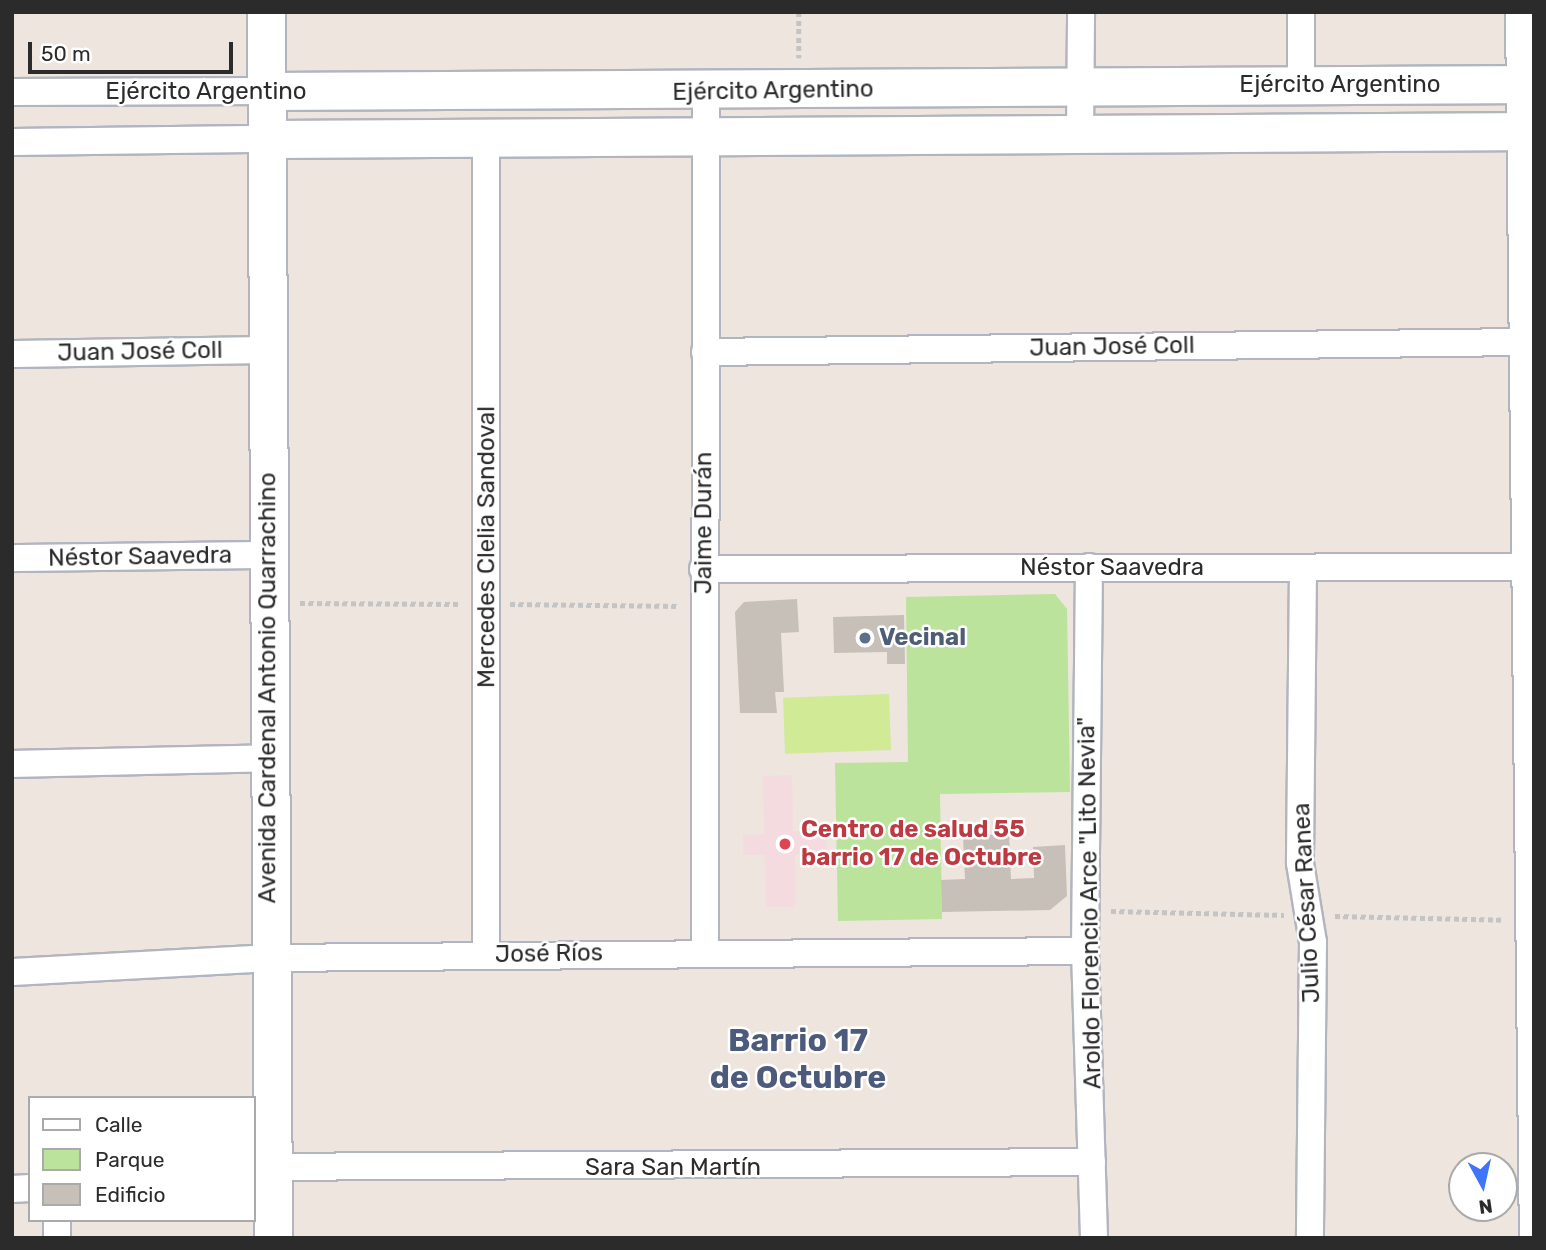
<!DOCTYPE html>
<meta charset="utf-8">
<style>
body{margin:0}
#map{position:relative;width:1546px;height:1250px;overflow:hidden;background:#ede5de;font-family:Rubik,sans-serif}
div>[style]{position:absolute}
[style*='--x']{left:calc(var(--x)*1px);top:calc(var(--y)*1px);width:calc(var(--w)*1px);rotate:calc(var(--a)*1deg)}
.medical>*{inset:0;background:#f4dbdf}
.green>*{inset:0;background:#bbe39b}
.pitch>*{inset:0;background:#d0ea96;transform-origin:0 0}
.building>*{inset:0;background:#c6c0b9}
.path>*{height:4.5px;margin-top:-2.25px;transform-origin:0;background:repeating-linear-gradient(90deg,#c4c4c4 0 5px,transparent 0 8.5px)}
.roads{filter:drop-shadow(2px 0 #b1b5bf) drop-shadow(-2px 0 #b1b5bf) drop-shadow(0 2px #b1b5bf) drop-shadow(0 -2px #b1b5bf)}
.street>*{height:26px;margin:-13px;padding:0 13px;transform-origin:13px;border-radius:13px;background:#fff}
.secondary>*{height:37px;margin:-18.5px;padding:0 18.5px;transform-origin:18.5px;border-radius:18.5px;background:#fff}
.dots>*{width:19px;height:19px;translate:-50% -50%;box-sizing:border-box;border:4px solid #fff;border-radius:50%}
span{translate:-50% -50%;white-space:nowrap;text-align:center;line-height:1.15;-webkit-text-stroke:5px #fff;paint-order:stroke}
.street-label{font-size:24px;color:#2b2b2b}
.service-label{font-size:24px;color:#4e5e75;font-weight:700}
.left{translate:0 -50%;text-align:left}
.health-label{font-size:24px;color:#be3a42;font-weight:700}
.district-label{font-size:32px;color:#4c5a7c;font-weight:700}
.frame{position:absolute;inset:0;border:14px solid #2b2b2b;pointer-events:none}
.legend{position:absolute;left:28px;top:1096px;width:228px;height:126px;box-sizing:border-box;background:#fff;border:2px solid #aaa;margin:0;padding:9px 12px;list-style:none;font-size:21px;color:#2b2b2b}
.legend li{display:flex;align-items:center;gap:14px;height:35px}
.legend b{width:35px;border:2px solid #aaa}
.north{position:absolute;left:1448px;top:1152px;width:70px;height:70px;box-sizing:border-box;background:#fff;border:2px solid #aaa;border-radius:50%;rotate:172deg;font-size:19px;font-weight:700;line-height:28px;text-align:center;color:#2b2b2b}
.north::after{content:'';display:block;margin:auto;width:24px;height:32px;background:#3f76f9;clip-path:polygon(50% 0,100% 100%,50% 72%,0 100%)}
.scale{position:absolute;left:28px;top:42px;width:205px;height:32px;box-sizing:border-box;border:4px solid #2b2b2b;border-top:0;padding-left:9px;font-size:21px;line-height:24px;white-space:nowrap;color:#2b2b2b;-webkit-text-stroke:5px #fff;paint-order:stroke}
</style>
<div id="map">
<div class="medical">
<i style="clip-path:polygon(792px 775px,793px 831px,826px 831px,827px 854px,795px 854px,795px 907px,766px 907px,765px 855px,743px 855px,743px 835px,764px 834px,763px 776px)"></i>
</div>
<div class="green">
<i style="clip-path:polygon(1055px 594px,1067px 609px,1070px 792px,940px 794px,942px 919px,838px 921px,835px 763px,908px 762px,906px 597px)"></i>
</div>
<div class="pitch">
<i style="left:889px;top:694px;width:56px;height:106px;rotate:88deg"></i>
</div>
<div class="building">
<i style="clip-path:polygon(797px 599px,799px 632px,781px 633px,784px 692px,775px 692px,777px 713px,740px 713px,735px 612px,744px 602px)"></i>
<i style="clip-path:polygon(904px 615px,905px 664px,887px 664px,887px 652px,834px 653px,833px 617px)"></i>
<i style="clip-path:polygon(1009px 834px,1011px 879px,1034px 878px,1033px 847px,1065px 845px,1067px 896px,1050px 910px,942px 912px,941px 880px,965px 879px,963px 836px)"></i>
</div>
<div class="path">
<i style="--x:799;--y:12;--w:46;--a:90"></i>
<i style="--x:300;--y:603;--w:160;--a:0.4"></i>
<i style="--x:510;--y:604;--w:170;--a:0.7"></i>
<i style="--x:1111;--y:911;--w:173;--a:1.3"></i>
<i style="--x:1335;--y:916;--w:170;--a:1.3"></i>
</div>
<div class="roads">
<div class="street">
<i style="--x:1301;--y:12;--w:73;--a:90"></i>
<i style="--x:1519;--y:12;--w:1226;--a:89.35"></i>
<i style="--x:12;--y:92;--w:255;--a:-0.2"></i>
<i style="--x:1080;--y:135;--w:123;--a:-89.5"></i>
<i style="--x:12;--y:142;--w:259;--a:-0.7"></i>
<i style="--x:705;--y:352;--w:815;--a:-0.7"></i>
<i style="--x:12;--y:354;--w:256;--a:-0.9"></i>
<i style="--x:12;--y:558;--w:255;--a:-0.7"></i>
<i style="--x:1089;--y:567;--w:384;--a:90.6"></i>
<i style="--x:1085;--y:951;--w:287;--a:88.2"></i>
<i style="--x:703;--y:569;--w:817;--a:-0.14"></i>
<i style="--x:1303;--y:569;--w:294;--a:90.6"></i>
<i style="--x:1300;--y:863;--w:80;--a:80.7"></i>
<i style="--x:1313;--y:942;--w:296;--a:90.6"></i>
<i style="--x:12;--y:764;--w:255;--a:-1.3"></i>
<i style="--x:705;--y:952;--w:859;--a:-89.93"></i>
<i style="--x:486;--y:954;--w:815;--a:-90"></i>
<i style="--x:12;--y:972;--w:256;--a:-3.1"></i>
<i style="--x:268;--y:958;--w:817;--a:-0.49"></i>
<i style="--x:254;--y:1167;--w:838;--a:-0.34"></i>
<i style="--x:12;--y:1189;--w:18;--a:-3"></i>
<i style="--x:57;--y:1220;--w:18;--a:90"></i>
</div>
<div class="secondary">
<i style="--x:266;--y:12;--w:1226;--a:89.67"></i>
<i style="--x:267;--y:91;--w:1267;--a:-0.32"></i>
<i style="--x:271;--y:139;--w:1263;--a:-0.36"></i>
</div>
</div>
<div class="dots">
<i style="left:865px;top:638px;background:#5c6f8a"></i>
<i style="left:785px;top:844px;background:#e0444e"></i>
</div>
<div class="street-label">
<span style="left:1340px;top:85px">Ejército Argentino</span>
<span style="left:773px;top:91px;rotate:-1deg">Ejército Argentino</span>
<span style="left:206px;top:92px">Ejército Argentino</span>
<span style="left:1112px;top:347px;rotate:-1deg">Juan José Coll</span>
<span style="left:140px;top:352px;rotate:-1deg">Juan José Coll</span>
<span style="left:704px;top:523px;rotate:-90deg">Jaime Durán</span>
<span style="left:487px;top:547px;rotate:-90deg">Mercedes Clelia Sandoval</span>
<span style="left:140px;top:557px;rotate:-1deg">Néstor Saavedra</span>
<span style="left:1112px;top:568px">Néstor Saavedra</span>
<span style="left:268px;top:688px;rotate:-90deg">Avenida Cardenal Antonio Quarrachino</span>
<span style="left:1090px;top:903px;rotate:-91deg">Aroldo Florencio Arce "Lito Nevia"</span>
<span style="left:1307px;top:903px;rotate:-93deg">Julio César Ranea</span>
<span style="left:549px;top:954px;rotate:-1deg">José Ríos</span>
<span style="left:673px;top:1168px">Sara San Martín</span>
</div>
<div class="service-label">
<span class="left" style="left:879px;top:638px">Vecinal</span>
</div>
<div class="health-label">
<span class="left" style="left:801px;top:844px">Centro de salud 55<br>barrio 17 de Octubre</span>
</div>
<div class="district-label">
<span style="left:798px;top:1059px">Barrio 17<br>de Octubre</span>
</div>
<div class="frame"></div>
<ul class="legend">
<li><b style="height:9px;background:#fff"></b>Calle</li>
<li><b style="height:19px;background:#bbe39b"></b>Parque</li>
<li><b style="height:19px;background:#c6c0b9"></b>Edificio</li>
</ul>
<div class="north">N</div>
<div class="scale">50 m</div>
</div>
